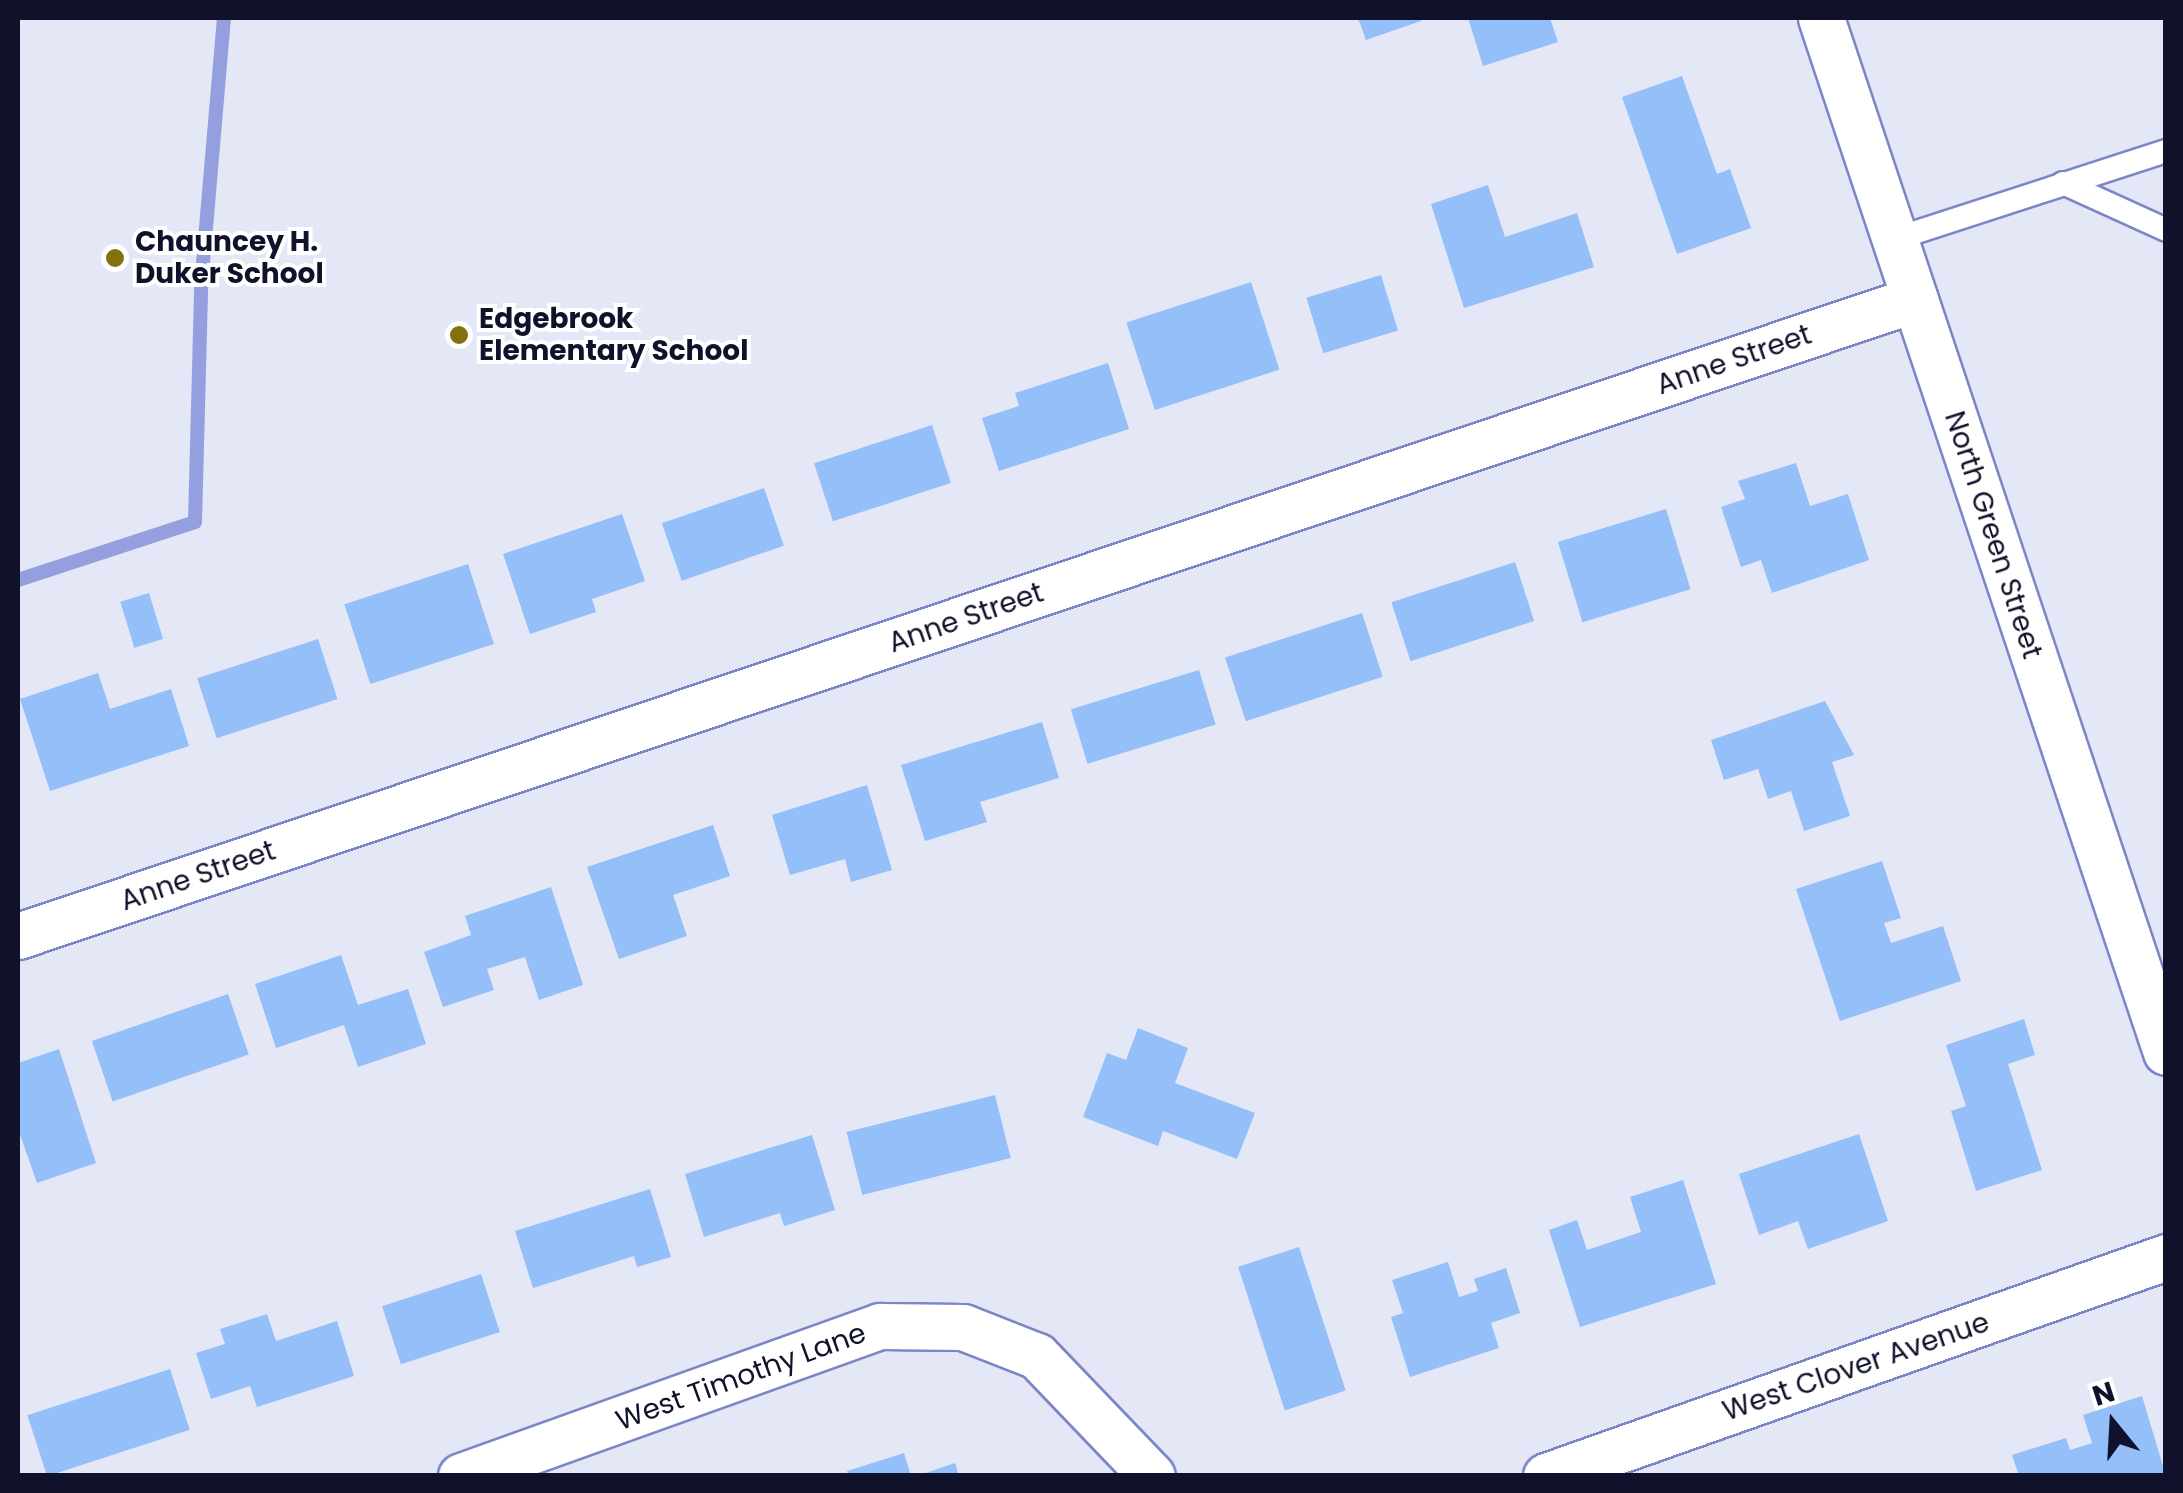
<!DOCTYPE html>
<style>
body{margin:0}
#map{position:relative;width:2183px;height:1493px;overflow:hidden;background:#e4e7f5;font-family:Poppins,sans-serif}
div>[style]{position:absolute}
[style*='--x']{left:calc(var(--x)*1px);top:calc(var(--y)*1px);width:calc(var(--w)*1px);rotate:calc(var(--a)*1deg)}
.stream>*{height:14px;margin:-7px;padding:0 7px;transform-origin:7px;border-radius:7px;background:#939fde}
.building>*{inset:0;background:#94bff9;transform-origin:0 0}
.roads{filter:drop-shadow(2px 0 #7b86c7) drop-shadow(-2px 0 #7b86c7) drop-shadow(0 2px #7b86c7) drop-shadow(0 -2px #7b86c7)}
.service>*{height:22px;margin:-11px;padding:0 11px;transform-origin:11px;border-radius:11px;background:#fff}
.minor>*{height:45px;margin:-22.5px;padding:0 22.5px;transform-origin:22.5px;border-radius:22.5px;background:#fff}
.dots>*{width:28px;height:28px;translate:-50% -50%;box-sizing:border-box;border:5px solid #fff;border-radius:50%}
span{translate:-50% -50%;white-space:nowrap;text-align:center;line-height:1.15;-webkit-text-stroke:8px #fff;paint-order:stroke}
.poi-label{font-size:28px;color:#0f122a;font-weight:700}
.left{translate:0 -50%;text-align:left}
.street-label{font-size:28px;color:#0f122a}
.frame{position:absolute;inset:0;border:20px solid #0f122a;pointer-events:none}
.north{position:absolute;left:2063px;top:1373px;width:100px;height:100px;-webkit-text-stroke:8px #fff;paint-order:stroke;rotate:342deg;font-size:28px;font-weight:700;line-height:40px;text-align:center;color:#0f122a}
.north::after{content:'';display:block;margin:auto;width:35px;height:45px;background:#0f122a;clip-path:polygon(50% 0,100% 100%,50% 72%,0 100%)}
</style>
<div id="map">
<div class="stream">
<i style="--x:18;--y:580;--w:186;--a:-18.1"></i>
<i style="--x:195;--y:522;--w:236;--a:-88.5"></i>
<i style="--x:201;--y:286;--w:269;--a:-85.1"></i>
</div>
<div class="building">
<i style="clip-path:polygon(1358px 18px,1420px 18px,1421px 21px,1366px 40px)"></i>
<i style="clip-path:polygon(1468px 18px,1550px 18px,1558px 42px,1483px 66px)"></i>
<i style="clip-path:polygon(1682px 76px,1717px 174px,1730px 169px,1751px 228px,1677px 254px,1622px 97px)"></i>
<i style="clip-path:polygon(1488px 185px,1505px 237px,1577px 213px,1594px 267px,1464px 308px,1431px 204px)"></i>
<i style="left:1381px;top:275px;width:58px;height:78px;rotate:73deg"></i>
<i style="left:1251px;top:282px;width:92px;height:131px;rotate:72deg"></i>
<i style="clip-path:polygon(1108px 363px,1129px 429px,999px 471px,982px 418px,1019px 406px,1015px 393px)"></i>
<i style="left:932px;top:425px;width:61px;height:124px;rotate:72deg"></i>
<i style="clip-path:polygon(1796px 463px,1810px 506px,1848px 494px,1869px 560px,1772px 593px,1761px 560px,1741px 567px,1721px 507px,1745px 499px,1738px 481px)"></i>
<i style="left:764px;top:488px;width:61px;height:108px;rotate:71deg"></i>
<i style="left:1666px;top:509px;width:84px;height:113px;rotate:73deg"></i>
<i style="clip-path:polygon(622px 514px,645px 581px,592px 599px,596px 612px,530px 634px,503px 554px)"></i>
<i style="left:1515px;top:562px;width:62px;height:130px;rotate:72deg"></i>
<i style="left:468px;top:564px;width:84px;height:130px;rotate:72deg"></i>
<i style="left:149px;top:593px;width:48px;height:30px;rotate:73deg"></i>
<i style="left:1362px;top:613px;width:67px;height:144px;rotate:72deg"></i>
<i style="left:318px;top:639px;width:63px;height:127px;rotate:72deg"></i>
<i style="left:1199px;top:670px;width:57px;height:134px;rotate:73deg"></i>
<i style="clip-path:polygon(98px 673px,110px 709px,171px 689px,189px 746px,50px 791px,20px 699px)"></i>
<i style="clip-path:polygon(1825px 701px,1854px 755px,1832px 762px,1850px 816px,1804px 831px,1791px 791px,1768px 799px,1758px 769px,1724px 780px,1711px 740px)"></i>
<i style="clip-path:polygon(1042px 722px,1059px 778px,980px 802px,987px 822px,925px 841px,901px 765px)"></i>
<i style="clip-path:polygon(867px 785px,892px 870px,851px 882px,845px 859px,790px 875px,772px 815px)"></i>
<i style="clip-path:polygon(713px 825px,730px 876px,673px 895px,687px 936px,619px 959px,587px 867px)"></i>
<i style="clip-path:polygon(1882px 861px,1901px 918px,1884px 923px,1891px 943px,1943px 926px,1961px 981px,1840px 1021px,1796px 889px)"></i>
<i style="clip-path:polygon(551px 887px,583px 985px,539px 1000px,525px 957px,487px 969px,494px 990px,443px 1007px,424px 952px,471px 935px,465px 916px)"></i>
<i style="clip-path:polygon(341px 955px,358px 1005px,408px 989px,426px 1044px,358px 1067px,344px 1025px,276px 1048px,255px 984px)"></i>
<i style="left:228px;top:994px;width:64px;height:144px;rotate:71deg"></i>
<i style="clip-path:polygon(2024px 1019px,2035px 1055px,2008px 1064px,2042px 1170px,1976px 1191px,1951px 1111px,1966px 1106px,1946px 1045px)"></i>
<i style="clip-path:polygon(1138px 1028px,1188px 1048px,1175px 1083px,1255px 1113px,1237px 1159px,1163px 1131px,1158px 1146px,1083px 1117px,1107px 1053px,1126px 1060px)"></i>
<i style="clip-path:polygon(59px 1049px,96px 1163px,37px 1183px,18px 1129px,18px 1063px)"></i>
<i style="left:995px;top:1095px;width:65px;height:153px;rotate:76deg"></i>
<i style="clip-path:polygon(1859px 1134px,1888px 1221px,1808px 1249px,1798px 1221px,1759px 1235px,1739px 1174px)"></i>
<i style="clip-path:polygon(812px 1135px,835px 1210px,784px 1226px,780px 1213px,704px 1237px,685px 1174px)"></i>
<i style="clip-path:polygon(1683px 1180px,1716px 1284px,1580px 1327px,1549px 1230px,1577px 1220px,1587px 1250px,1641px 1232px,1630px 1197px)"></i>
<i style="clip-path:polygon(650px 1189px,671px 1257px,637px 1267px,634px 1256px,533px 1288px,515px 1231px)"></i>
<i style="left:1299px;top:1247px;width:151px;height:64px;rotate:72deg"></i>
<i style="clip-path:polygon(1448px 1262px,1459px 1297px,1478px 1291px,1474px 1279px,1506px 1268px,1520px 1313px,1491px 1323px,1499px 1348px,1410px 1377px,1391px 1317px,1403px 1313px,1392px 1280px)"></i>
<i style="left:481px;top:1274px;width:61px;height:104px;rotate:72deg"></i>
<i style="clip-path:polygon(267px 1314px,276px 1341px,337px 1321px,354px 1376px,257px 1407px,250px 1386px,211px 1399px,196px 1353px,225px 1344px,220px 1329px)"></i>
<i style="left:170px;top:1369px;width:64px;height:150px;rotate:72deg"></i>
<i style="clip-path:polygon(2142px 1396px,2166px 1476px,2019px 1476px,2012px 1455px,2066px 1438px,2070px 1450px,2092px 1443px,2083px 1415px)"></i>
<i style="clip-path:polygon(904px 1453px,911px 1476px,849px 1476px,847px 1471px)"></i>
<i style="clip-path:polygon(955px 1463px,959px 1476px,920px 1476px,920px 1475px)"></i>
</div>
<div class="roads">
<div class="service">
<i style="--x:2063;--y:183;--w:113;--a:24.5"></i>
<i style="--x:1895;--y:239;--w:285;--a:-18"></i>
</div>
<div class="minor">
<i style="--x:1821;--y:18;--w:1090;--a:71.55"></i>
<i style="--x:18;--y:936;--w:2001;--a:-18.56"></i>
<i style="--x:461;--y:1476;--w:445;--a:-19.7"></i>
<i style="--x:880;--y:1326;--w:83;--a:0.7"></i>
<i style="--x:963;--y:1327;--w:79;--a:21.4"></i>
<i style="--x:1037;--y:1356;--w:166;--a:46.2"></i>
<i style="--x:1546;--y:1476;--w:658;--a:-19.45"></i>
</div>
</div>
<div class="dots">
<i style="left:115px;top:258px;background:#857010"></i>
<i style="left:459px;top:335px;background:#857010"></i>
</div>
<div class="poi-label">
<span class="left" style="left:135px;top:258px">Chauncey H.<br>Duker School</span>
<span class="left" style="left:479px;top:335px">Edgebrook<br>Elementary School</span>
</div>
<div class="street-label">
<span style="left:1734px;top:360px;rotate:-19deg">Anne Street</span>
<span style="left:1993px;top:535px;rotate:72deg">North Green Street</span>
<span style="left:966px;top:618px;rotate:-19deg">Anne Street</span>
<span style="left:198px;top:876px;rotate:-19deg">Anne Street</span>
<span style="left:1856px;top:1367px;rotate:-19deg">West Clover Avenue</span>
<span style="left:741px;top:1377px;rotate:-20deg">West Timothy Lane</span>
</div>
<div class="frame"></div>
<div class="north">N</div>
</div>
